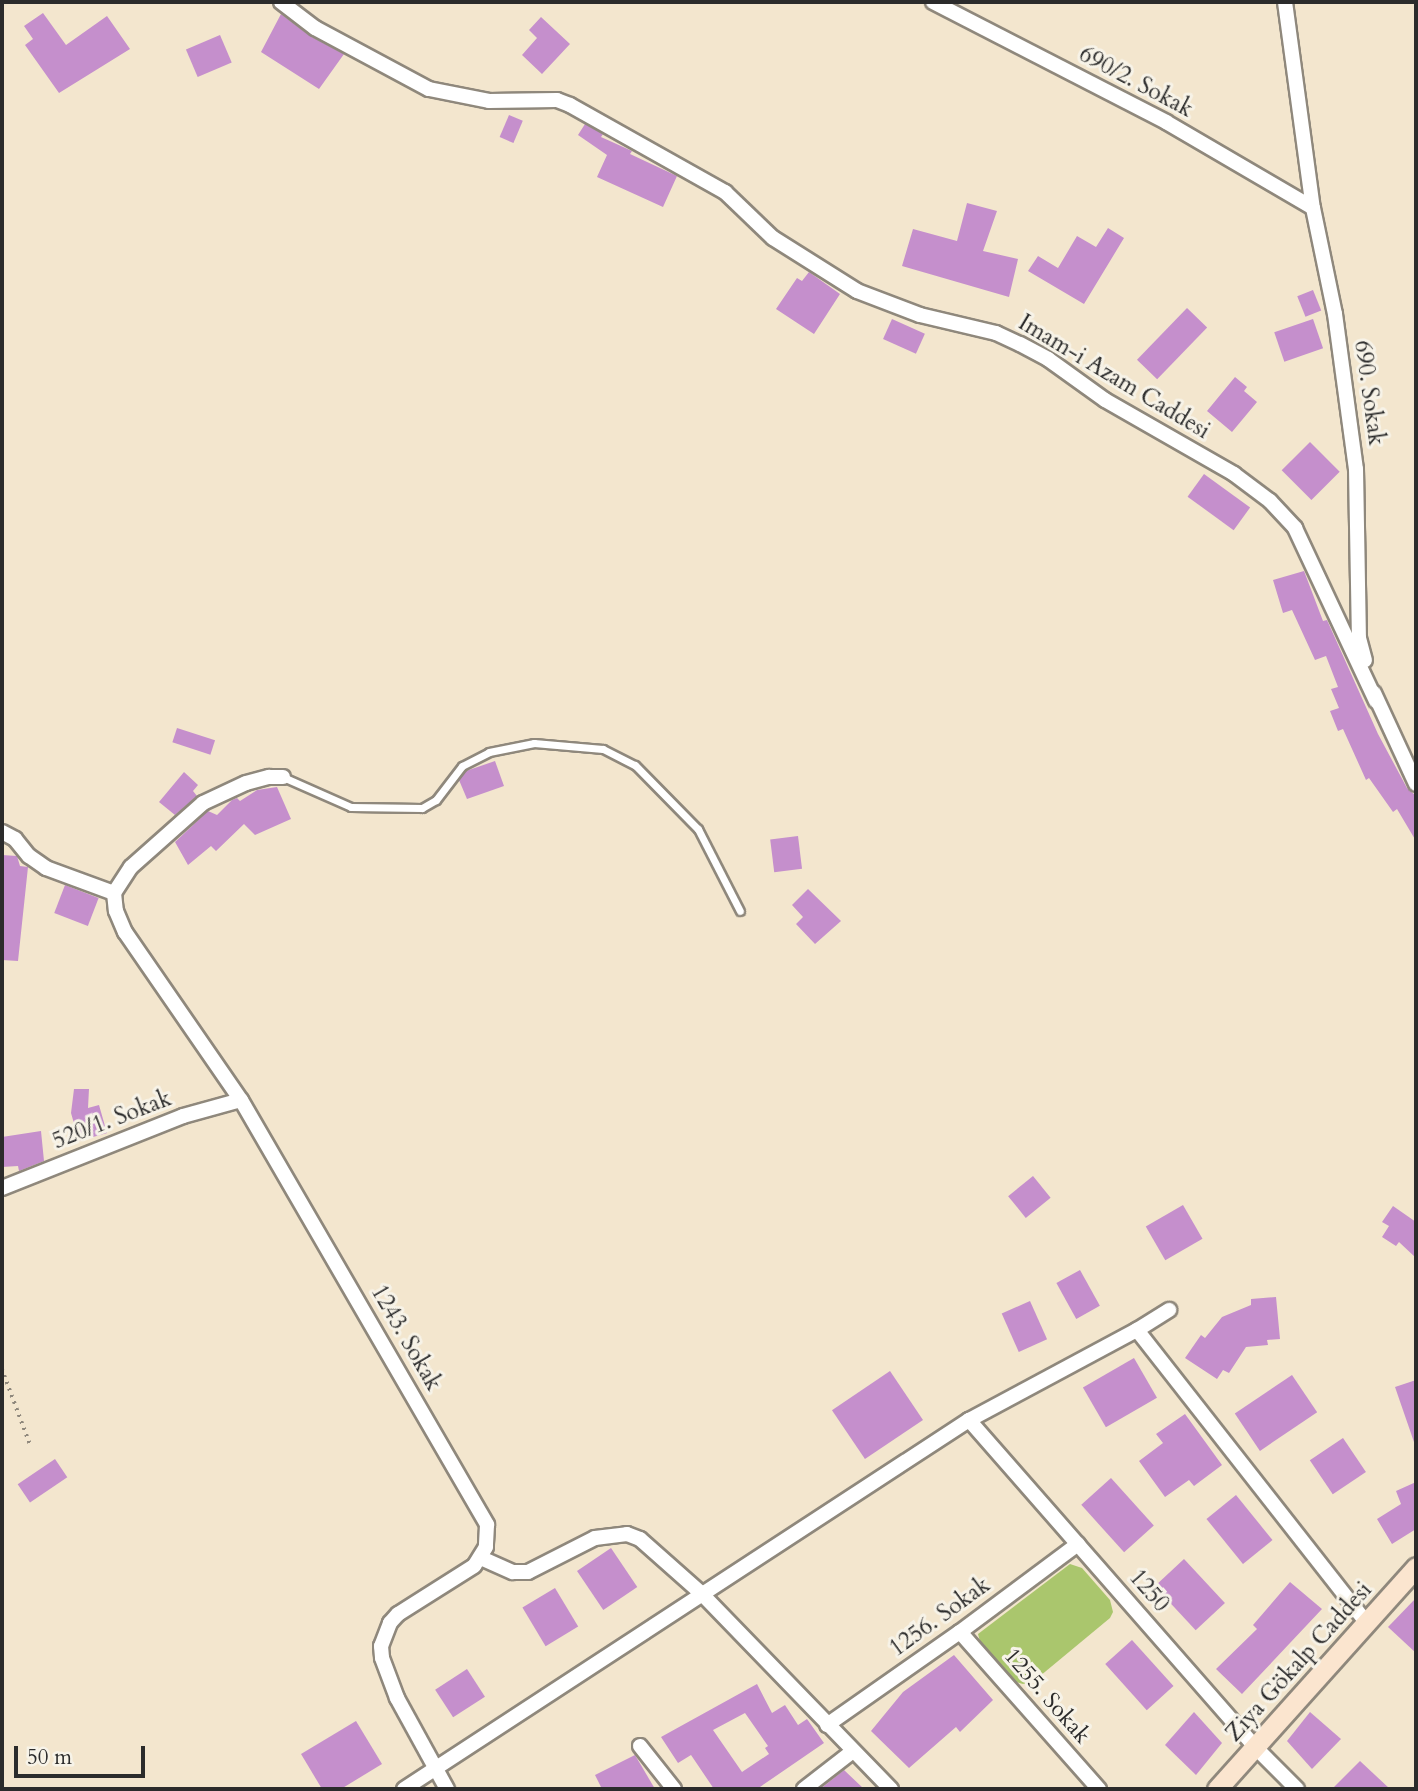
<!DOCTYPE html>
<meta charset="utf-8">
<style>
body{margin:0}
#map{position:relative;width:1418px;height:1791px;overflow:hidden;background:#f3e6ce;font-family:Cardo,serif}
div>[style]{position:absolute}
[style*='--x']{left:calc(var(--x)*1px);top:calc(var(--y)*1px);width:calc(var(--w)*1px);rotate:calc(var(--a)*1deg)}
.green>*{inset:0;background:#aac66d}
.building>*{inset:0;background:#c58fcc;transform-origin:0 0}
.path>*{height:3.5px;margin-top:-1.75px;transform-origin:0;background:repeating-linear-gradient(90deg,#8f887c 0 2px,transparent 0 7px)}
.roads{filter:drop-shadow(2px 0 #8f887c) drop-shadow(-2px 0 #8f887c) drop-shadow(0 2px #8f887c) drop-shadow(0 -2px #8f887c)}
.lane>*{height:7px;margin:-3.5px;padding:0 3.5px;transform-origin:3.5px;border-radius:3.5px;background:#fff}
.street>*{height:14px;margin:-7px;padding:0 7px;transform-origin:7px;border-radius:7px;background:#fff}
.secondary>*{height:19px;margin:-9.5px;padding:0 9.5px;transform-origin:9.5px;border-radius:9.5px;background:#fbe5cf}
span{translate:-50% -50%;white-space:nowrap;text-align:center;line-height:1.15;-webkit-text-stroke:6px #f7f3e8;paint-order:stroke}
.street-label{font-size:23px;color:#2b2b2b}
.frame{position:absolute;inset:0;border:4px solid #2b2b2b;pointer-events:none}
.scale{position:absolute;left:14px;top:1746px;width:131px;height:32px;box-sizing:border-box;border:4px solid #2b2b2b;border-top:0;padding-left:9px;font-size:21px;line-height:24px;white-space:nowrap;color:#2b2b2b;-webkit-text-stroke:5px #f7f3e8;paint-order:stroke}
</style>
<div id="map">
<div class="green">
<i style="clip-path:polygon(1070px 1564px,1082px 1568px,1110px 1600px,1113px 1612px,1110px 1618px,1034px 1681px,1023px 1684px,1013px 1681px,981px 1645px,978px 1634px)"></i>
</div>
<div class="building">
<i style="clip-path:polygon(43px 13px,66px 45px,107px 16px,130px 49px,59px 93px,25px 45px,33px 39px,24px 26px)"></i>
<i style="clip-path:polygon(281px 14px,310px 36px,344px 54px,319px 89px,261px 52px)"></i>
<i style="clip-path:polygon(541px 17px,570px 44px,542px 74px,522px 55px,537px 38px,529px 30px)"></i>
<i style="left:220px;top:35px;width:30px;height:37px;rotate:67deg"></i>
<i style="left:509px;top:115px;width:15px;height:24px;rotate:23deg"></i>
<i style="clip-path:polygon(585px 124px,603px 134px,601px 137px,632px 151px,630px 154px,677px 176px,663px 207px,597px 177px,607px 155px,578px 135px)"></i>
<i style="clip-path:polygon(967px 203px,997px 211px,983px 251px,1018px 259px,1009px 297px,902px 266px,913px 229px,957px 241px)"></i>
<i style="clip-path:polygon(1108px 228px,1124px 238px,1084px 304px,1028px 271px,1038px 256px,1058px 268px,1077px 236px,1096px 247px)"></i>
<i style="clip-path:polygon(809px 272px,840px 294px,814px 334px,776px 309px,797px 278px,802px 281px)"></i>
<i style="left:1313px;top:290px;width:22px;height:17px;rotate:68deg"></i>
<i style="left:1187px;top:308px;width:28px;height:72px;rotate:44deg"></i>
<i style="left:892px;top:319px;width:36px;height:22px;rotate:24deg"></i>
<i style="left:1313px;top:319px;width:31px;height:41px;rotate:71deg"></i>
<i style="clip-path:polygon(1235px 377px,1247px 387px,1244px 391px,1257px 402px,1232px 432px,1207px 411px)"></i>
<i style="left:1310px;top:442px;width:42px;height:40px;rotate:45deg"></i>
<i style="left:1204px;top:474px;width:57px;height:28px;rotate:36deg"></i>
<i style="clip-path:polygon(1304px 571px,1323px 621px,1327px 620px,1378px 734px,1407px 788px,1416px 796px,1416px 841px,1397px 809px,1393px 812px,1369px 778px,1366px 780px,1343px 729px,1338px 731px,1330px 711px,1339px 708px,1331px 689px,1338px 687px,1326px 656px,1315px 660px,1292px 610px,1283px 613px,1273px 580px)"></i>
<i style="left:177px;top:728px;width:40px;height:15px;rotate:18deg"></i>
<i style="clip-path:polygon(495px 761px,504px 786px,467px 799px,459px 780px,466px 771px)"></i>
<i style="clip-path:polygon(184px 772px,198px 785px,193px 791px,197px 796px,175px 815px,159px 802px)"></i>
<i style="clip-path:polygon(277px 787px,291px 819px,255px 835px,244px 824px,216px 851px,211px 846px,188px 865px,175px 842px,208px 811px,217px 815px,232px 800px,237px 798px,240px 801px,257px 790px)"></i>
<i style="left:798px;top:836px;width:33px;height:28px;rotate:83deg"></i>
<i style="clip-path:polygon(2px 855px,17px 856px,20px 866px,28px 867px,18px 961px,2px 960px)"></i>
<i style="left:65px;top:885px;width:36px;height:30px;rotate:21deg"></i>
<i style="clip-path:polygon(808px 889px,841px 921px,815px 944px,796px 924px,803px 917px,792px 905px)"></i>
<i style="clip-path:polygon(74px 1089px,89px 1089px,88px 1108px,99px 1105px,107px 1133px,79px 1141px,71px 1113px)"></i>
<i style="clip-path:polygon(41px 1131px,44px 1161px,19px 1171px,18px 1166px,2px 1167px,2px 1137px)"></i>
<i style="left:1033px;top:1176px;width:28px;height:32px;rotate:51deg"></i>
<i style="left:1183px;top:1205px;width:39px;height:43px;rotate:60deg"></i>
<i style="clip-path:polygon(1393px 1206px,1416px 1222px,1416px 1258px,1399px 1242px,1396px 1246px,1382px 1237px,1389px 1226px,1382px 1222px)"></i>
<i style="left:1080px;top:1270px;width:41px;height:27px;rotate:61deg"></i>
<i style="clip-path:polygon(1276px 1297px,1280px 1339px,1267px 1340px,1268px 1345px,1246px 1347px,1229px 1373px,1223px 1370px,1217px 1379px,1185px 1358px,1201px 1335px,1205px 1338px,1222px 1317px,1251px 1305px,1251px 1299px)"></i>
<i style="left:1030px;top:1301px;width:42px;height:31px;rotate:66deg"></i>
<i style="left:1134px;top:1358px;width:46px;height:59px;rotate:60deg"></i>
<i style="left:890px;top:1371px;width:59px;height:70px;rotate:56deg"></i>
<i style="left:1292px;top:1375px;width:45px;height:69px;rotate:56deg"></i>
<i style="clip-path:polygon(1416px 1380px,1416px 1442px,1414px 1442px,1395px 1387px)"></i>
<i style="clip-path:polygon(1185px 1414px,1222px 1465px,1194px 1486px,1189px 1480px,1165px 1497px,1139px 1461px,1163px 1443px,1156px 1434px)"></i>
<i style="left:1343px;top:1438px;width:41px;height:40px;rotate:56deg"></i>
<i style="left:55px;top:1459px;width:22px;height:45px;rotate:56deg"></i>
<i style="left:1111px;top:1478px;width:64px;height:40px;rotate:48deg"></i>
<i style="clip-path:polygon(1416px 1482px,1416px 1529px,1392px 1544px,1377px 1519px,1401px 1504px,1396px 1491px)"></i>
<i style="left:1236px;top:1495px;width:58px;height:38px;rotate:51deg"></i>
<i style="left:611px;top:1548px;width:47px;height:41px;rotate:56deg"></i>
<i style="left:1184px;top:1559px;width:60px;height:40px;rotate:47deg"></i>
<i style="clip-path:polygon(1290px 1582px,1322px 1609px,1242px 1694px,1216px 1669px,1257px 1629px,1253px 1625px)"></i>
<i style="left:555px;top:1588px;width:45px;height:38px;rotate:59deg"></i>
<i style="clip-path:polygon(1416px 1598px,1416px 1653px,1388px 1627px)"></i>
<i style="left:1132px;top:1640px;width:62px;height:36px;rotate:48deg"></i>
<i style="clip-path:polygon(954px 1655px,993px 1700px,960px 1732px,956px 1727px,909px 1768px,871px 1731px,903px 1692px)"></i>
<i style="left:467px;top:1669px;width:33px;height:38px;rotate:57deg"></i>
<i style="clip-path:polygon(evenodd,757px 1684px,772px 1713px,785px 1705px,798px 1725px,807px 1719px,824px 1743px,757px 1789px,714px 1789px,691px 1755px,678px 1763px,661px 1737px,757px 1684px,745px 1713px,768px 1746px,765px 1748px,769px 1754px,742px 1772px,713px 1730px,745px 1713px)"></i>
<i style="clip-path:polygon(1194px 1712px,1222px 1743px,1196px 1775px,1165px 1745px)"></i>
<i style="clip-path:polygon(1310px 1712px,1341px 1739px,1312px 1769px,1287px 1741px)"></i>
<i style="clip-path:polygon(356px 1721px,382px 1764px,341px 1789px,322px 1789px,301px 1754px)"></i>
<i style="clip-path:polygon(635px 1755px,655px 1789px,602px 1789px,595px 1775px)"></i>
<i style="clip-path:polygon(1360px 1761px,1390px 1789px,1332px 1789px)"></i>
<i style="clip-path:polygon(844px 1770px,864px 1789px,820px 1789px,824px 1786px)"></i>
</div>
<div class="path">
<i style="--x:2;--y:1369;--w:83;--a:69.6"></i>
</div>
<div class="roads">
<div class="lane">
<i style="--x:283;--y:777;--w:74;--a:23.8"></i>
<i style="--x:351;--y:807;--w:71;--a:0.8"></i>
<i style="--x:422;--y:808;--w:16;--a:-30"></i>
<i style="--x:436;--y:800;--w:43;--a:-52.6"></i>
<i style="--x:462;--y:766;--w:30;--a:-27"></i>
<i style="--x:489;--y:752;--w:46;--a:-11.3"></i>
<i style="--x:534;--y:743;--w:69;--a:5"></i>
<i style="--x:603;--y:749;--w:36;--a:27"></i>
<i style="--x:635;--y:765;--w:90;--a:45.5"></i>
<i style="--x:698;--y:829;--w:92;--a:62.9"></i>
</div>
<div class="street">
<i style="--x:281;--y:2;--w:43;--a:37.4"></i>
<i style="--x:315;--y:28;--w:129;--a:28.2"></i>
<i style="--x:429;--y:89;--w:61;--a:11.3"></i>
<i style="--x:489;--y:101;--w:68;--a:-0.8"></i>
<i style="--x:557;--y:100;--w:14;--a:21"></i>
<i style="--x:570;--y:105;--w:178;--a:29.3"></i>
<i style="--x:725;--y:192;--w:66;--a:43.8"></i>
<i style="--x:773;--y:238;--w:99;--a:32.2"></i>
<i style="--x:857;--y:291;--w:67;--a:20.9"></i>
<i style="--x:920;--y:315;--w:78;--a:13.3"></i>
<i style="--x:996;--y:333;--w:26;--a:25"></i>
<i style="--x:1020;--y:344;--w:32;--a:28"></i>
<i style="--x:1048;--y:359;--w:70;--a:35.7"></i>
<i style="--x:1105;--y:400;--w:149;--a:29.8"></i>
<i style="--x:1234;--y:474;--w:45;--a:36.9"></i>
<i style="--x:1270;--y:501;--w:37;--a:47"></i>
<i style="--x:1295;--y:528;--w:191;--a:64.9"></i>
<i style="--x:933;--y:2;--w:262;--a:27.2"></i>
<i style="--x:1166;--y:122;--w:170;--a:30.3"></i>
<i style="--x:1285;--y:2;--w:208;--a:82.3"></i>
<i style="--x:1313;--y:208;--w:108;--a:78.3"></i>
<i style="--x:1335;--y:314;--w:156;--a:82.3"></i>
<i style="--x:1356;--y:469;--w:169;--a:89"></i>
<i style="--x:1359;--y:638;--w:23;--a:75"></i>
<i style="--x:1374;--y:693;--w:100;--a:65.2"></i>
<i style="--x:2;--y:832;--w:15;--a:28"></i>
<i style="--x:15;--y:839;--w:22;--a:51"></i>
<i style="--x:29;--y:856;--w:21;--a:35"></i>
<i style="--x:46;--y:868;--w:72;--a:20.2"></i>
<i style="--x:114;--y:893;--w:18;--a:84"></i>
<i style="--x:116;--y:911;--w:23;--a:67"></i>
<i style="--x:125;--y:932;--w:204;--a:55.4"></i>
<i style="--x:241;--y:1100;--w:491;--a:59.9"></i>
<i style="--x:487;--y:1525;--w:22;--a:93"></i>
<i style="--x:486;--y:1547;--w:22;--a:122"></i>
<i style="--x:474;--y:1566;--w:90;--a:147.7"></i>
<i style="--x:398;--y:1614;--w:12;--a:132"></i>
<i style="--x:390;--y:1623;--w:25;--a:111"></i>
<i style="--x:381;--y:1646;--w:12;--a:85"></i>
<i style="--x:382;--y:1658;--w:43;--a:69.4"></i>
<i style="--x:397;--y:1698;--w:104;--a:61.2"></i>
<i style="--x:114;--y:893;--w:31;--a:-57"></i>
<i style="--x:131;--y:867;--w:96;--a:-41.6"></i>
<i style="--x:203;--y:803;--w:47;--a:-24.9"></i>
<i style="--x:246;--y:783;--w:24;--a:-15"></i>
<i style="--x:269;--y:777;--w:14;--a:0"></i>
<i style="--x:2;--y:1188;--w:195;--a:-21.7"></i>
<i style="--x:183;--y:1116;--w:60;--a:-15.4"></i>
<i style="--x:1137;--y:1330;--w:38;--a:-32"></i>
<i style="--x:969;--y:1420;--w:436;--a:48.8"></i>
<i style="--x:1256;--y:1748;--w:58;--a:45"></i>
<i style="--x:481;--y:1558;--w:35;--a:24"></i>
<i style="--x:513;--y:1572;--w:15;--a:0"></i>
<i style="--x:528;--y:1572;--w:75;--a:-26.9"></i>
<i style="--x:595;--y:1538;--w:32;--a:-7"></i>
<i style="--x:627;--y:1534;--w:14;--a:21"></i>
<i style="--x:640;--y:1539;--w:81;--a:41.5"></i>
<i style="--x:701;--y:1593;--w:273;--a:45.9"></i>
<i style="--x:960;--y:1632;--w:210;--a:48.5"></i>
<i style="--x:827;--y:1725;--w:162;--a:-35"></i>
<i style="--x:960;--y:1632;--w:147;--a:-36.7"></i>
<i style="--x:640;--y:1746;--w:55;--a:51.7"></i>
<i style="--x:404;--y:1789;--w:675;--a:-33.15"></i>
<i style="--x:969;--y:1420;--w:191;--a:-28.2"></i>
<i style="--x:1137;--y:1330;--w:371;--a:51.9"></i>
<i style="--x:804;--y:1789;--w:62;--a:-37.8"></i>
</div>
<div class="secondary">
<i style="--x:1217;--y:1789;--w:298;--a:-48.1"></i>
</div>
</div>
<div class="street-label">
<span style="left:1136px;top:82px;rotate:28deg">690/2. Sokak</span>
<span style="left:1114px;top:377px;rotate:31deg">Imam-i Azam Caddesi</span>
<span style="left:1369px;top:393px;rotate:82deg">690. Sokak</span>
<span style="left:112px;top:1120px;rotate:-21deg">520/1. Sokak</span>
<span style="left:406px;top:1338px;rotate:60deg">1243. Sokak</span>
<span style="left:1149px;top:1591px;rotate:49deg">1250</span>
<span style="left:940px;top:1617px;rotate:-36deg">1256. Sokak</span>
<span style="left:1299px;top:1662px;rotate:-48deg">Ziya Gökalp Caddesi</span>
<span style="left:1047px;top:1696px;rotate:49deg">1255. Sokak</span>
</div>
<div class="frame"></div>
<div class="scale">50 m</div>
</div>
